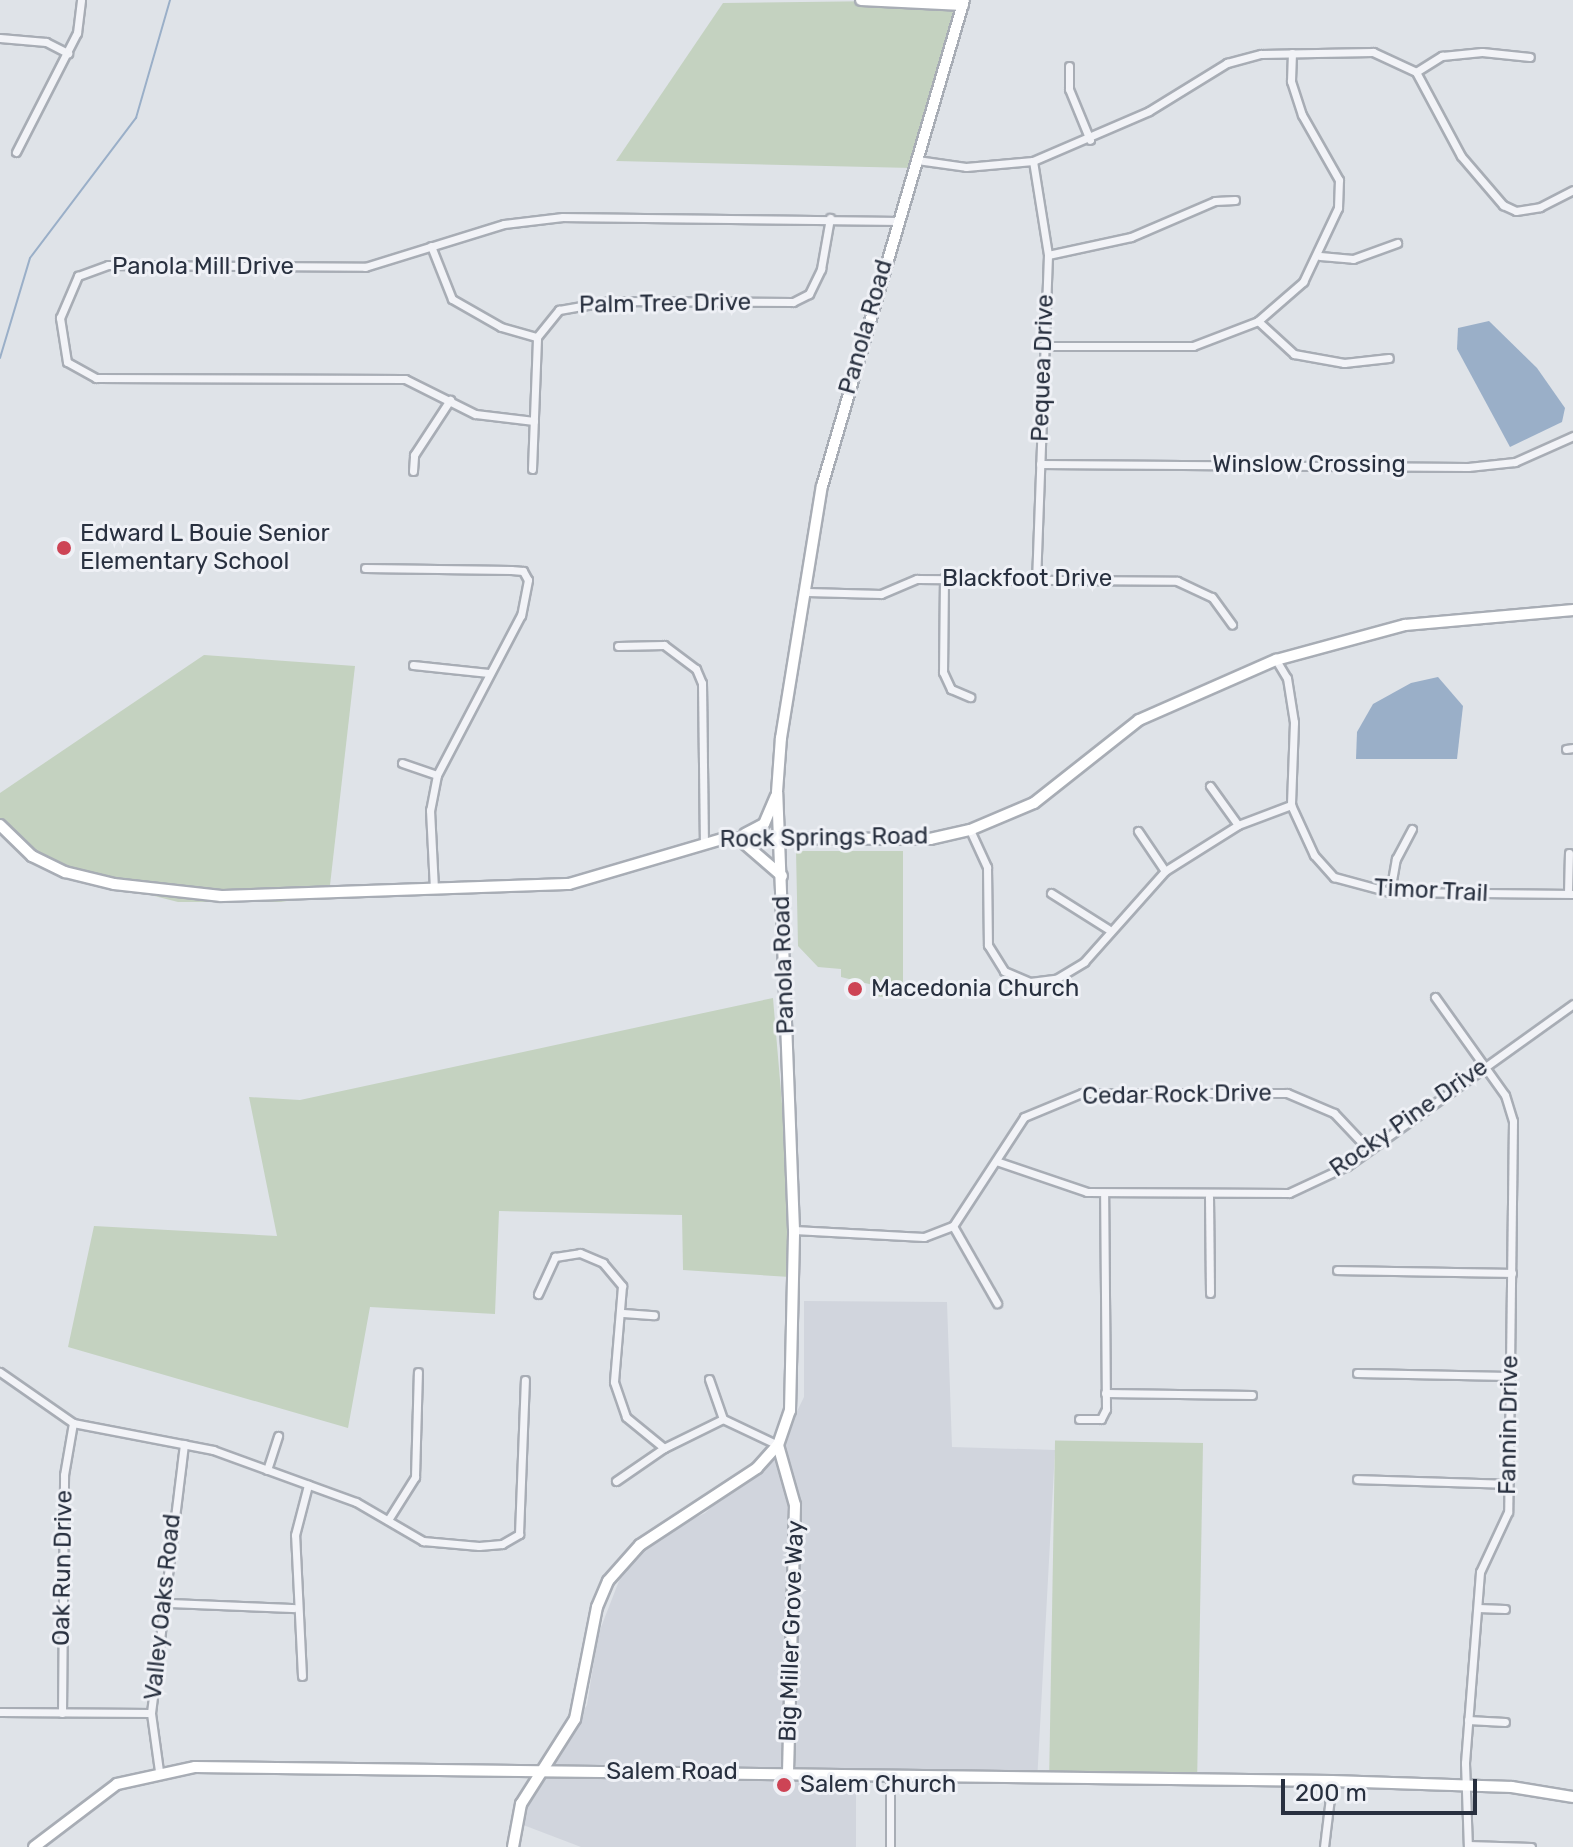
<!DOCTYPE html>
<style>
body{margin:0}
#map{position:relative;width:1573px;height:1847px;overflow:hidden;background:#dfe3e8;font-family:Rubik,sans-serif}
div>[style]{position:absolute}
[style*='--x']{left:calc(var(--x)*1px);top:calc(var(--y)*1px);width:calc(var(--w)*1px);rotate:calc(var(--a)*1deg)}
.built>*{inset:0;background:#d1d5dd}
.green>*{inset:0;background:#c4d2c0;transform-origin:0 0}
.water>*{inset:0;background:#9aafc8}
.stream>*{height:2px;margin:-1px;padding:0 1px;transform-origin:1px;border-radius:1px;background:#9aafc8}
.roads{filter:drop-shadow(2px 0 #a8adb5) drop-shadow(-2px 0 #a8adb5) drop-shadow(0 2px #a8adb5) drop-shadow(0 -2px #a8adb5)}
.street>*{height:7px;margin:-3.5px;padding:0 3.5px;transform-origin:3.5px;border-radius:3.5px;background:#f2f3f7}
.secondary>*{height:10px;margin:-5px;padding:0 5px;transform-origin:5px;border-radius:5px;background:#fff}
.dots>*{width:22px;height:22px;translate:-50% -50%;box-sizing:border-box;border:4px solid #eff1f6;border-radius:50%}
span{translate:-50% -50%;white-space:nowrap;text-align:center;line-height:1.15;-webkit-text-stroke:6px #eff1f6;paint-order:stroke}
.street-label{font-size:24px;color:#28303f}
.poi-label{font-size:24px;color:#28303f}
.left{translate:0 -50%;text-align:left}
.scale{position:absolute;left:1281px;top:1779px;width:196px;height:36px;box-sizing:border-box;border:4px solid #28303f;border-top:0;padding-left:10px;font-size:24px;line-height:28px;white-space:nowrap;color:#28303f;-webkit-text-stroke:6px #eff1f6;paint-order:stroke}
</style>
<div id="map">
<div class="built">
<i style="clip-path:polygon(804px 1301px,947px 1302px,952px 1447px,1055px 1450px,1037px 1782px,856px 1778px,856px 1847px,581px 1847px,518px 1823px,587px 1705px,598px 1635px,631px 1550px,705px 1513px,782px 1442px,804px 1397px)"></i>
</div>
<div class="green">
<i style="clip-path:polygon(963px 0,912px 168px,616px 161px,723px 3px)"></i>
<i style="clip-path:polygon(204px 655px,355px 666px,329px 894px,281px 902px,178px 902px,119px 887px,20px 846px,0 820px,0 793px)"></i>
<i style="clip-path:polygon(796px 851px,903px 851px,903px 999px,873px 996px,873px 985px,841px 977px,841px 969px,818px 967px,798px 946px)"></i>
<i style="clip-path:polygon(773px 998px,793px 1233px,790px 1277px,683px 1270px,682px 1215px,499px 1211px,495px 1314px,370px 1307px,348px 1428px,68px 1347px,94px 1226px,277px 1236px,249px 1097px,300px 1100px)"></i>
<i style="left:1203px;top:1443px;width:342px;height:148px;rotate:91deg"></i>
</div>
<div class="water">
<i style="clip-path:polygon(1489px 321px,1537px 368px,1565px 408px,1562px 422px,1510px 447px,1457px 349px,1458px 328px)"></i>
<i style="clip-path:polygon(1438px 677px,1463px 706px,1457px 759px,1356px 759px,1357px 732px,1373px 704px,1411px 683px)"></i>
</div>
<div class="stream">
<i style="--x:0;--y:358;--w:104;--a:-73.3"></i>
<i style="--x:30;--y:258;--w:176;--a:-52.9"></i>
<i style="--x:136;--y:118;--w:123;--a:-73.9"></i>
</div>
<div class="roads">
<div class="street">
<i style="--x:0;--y:38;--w:46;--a:5"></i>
<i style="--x:46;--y:42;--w:25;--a:27"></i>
<i style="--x:1069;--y:66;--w:23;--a:90"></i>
<i style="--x:1069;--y:89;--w:55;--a:67.6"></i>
<i style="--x:1416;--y:72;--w:31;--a:-32"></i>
<i style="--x:1442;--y:56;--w:40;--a:-5.7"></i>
<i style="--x:1482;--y:52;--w:48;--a:5.9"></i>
<i style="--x:16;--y:152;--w:134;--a:-62.9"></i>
<i style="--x:77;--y:33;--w:33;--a:-83"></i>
<i style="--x:917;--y:160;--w:49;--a:8.1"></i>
<i style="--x:966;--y:167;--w:67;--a:-5.1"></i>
<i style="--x:1033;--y:161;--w:126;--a:-23.3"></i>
<i style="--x:1149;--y:111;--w:92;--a:-31.6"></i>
<i style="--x:1227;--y:63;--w:35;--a:-15"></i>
<i style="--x:1261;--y:54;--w:112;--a:-1"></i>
<i style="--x:1373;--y:52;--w:47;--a:24.9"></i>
<i style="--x:1416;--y:72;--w:95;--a:61.8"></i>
<i style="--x:1461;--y:156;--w:65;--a:49.4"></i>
<i style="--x:1503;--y:205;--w:14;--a:25"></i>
<i style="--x:1516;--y:211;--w:24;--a:-9"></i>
<i style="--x:1540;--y:207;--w:37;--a:-27"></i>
<i style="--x:1033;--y:161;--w:95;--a:80.9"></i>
<i style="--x:1048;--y:255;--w:321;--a:92.1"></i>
<i style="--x:431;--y:246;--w:57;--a:68.4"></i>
<i style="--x:452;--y:299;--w:56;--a:29.7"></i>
<i style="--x:501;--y:327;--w:37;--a:16"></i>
<i style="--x:1048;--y:255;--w:85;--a:-12.2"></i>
<i style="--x:1131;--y:237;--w:91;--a:-23.2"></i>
<i style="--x:1215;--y:201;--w:20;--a:-3"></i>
<i style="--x:1320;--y:256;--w:33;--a:5"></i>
<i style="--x:1353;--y:259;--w:47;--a:-20"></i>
<i style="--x:1258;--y:321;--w:49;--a:42.5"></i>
<i style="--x:1294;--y:354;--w:51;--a:10.2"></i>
<i style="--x:1344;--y:363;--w:45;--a:-6.3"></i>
<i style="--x:1041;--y:346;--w:152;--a:0"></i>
<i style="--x:1193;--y:346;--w:70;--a:-21"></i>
<i style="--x:1258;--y:321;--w:60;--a:-40.9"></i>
<i style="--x:1303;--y:282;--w:82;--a:-64.7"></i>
<i style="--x:1338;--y:208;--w:28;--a:-88"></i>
<i style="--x:1339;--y:180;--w:75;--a:-119.6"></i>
<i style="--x:1302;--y:115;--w:36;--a:-108"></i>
<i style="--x:1291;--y:81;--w:28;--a:-88"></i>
<i style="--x:534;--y:421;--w:59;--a:-173.2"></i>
<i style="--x:475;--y:414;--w:78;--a:-153.4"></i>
<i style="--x:405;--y:379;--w:309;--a:-179.8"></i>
<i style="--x:96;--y:378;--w:33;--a:-151"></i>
<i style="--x:67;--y:362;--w:45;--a:-99"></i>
<i style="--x:60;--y:318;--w:46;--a:-66.8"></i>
<i style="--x:78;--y:276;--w:32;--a:-20"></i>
<i style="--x:108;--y:265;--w:257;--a:0.4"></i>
<i style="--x:365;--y:267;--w:145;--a:-17.2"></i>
<i style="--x:504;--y:224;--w:59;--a:-6.8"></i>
<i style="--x:563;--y:217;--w:334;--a:0.7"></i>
<i style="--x:1040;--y:464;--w:428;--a:0.4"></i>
<i style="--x:1468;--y:467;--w:47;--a:-6.1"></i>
<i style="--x:1515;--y:462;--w:64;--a:-24.1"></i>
<i style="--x:532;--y:469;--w:132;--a:-87.8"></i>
<i style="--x:537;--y:337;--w:35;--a:-51"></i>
<i style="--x:559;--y:310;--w:52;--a:-10"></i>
<i style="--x:610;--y:301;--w:183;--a:0.3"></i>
<i style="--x:793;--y:302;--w:18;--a:-27"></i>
<i style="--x:809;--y:294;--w:28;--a:-64"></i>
<i style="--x:821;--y:269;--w:52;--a:-80"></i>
<i style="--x:413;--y:471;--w:16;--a:-86"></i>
<i style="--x:414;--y:455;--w:66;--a:-56.8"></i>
<i style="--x:365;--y:568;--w:146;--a:0.8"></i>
<i style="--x:511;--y:570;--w:12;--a:5"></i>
<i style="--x:523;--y:571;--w:10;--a:61"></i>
<i style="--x:528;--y:580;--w:36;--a:101"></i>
<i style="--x:521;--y:615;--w:181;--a:117.7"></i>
<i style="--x:437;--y:775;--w:36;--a:101"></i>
<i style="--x:430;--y:810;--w:79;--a:87.1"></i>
<i style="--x:944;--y:578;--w:94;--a:90.6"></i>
<i style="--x:943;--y:672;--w:19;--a:65"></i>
<i style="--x:951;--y:689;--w:21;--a:23"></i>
<i style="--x:807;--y:592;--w:74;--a:1.5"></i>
<i style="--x:881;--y:594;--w:39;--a:-23"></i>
<i style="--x:917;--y:579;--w:260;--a:0.4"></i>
<i style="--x:1177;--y:581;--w:38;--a:25"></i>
<i style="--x:1212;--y:597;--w:34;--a:54"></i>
<i style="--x:618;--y:646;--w:46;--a:-1.2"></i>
<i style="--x:664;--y:645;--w:40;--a:37"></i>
<i style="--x:696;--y:669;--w:15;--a:67"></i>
<i style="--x:702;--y:683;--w:158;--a:89.3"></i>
<i style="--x:1276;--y:660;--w:21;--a:59"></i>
<i style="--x:1287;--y:678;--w:45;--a:81"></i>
<i style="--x:1294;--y:722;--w:83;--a:92.1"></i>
<i style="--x:1291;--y:805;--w:55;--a:65.3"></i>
<i style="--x:1314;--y:855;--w:30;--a:48"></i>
<i style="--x:1334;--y:877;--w:58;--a:15"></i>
<i style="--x:1390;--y:892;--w:183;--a:0.6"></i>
<i style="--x:413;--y:665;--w:76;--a:6"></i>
<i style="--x:1566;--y:749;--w:7;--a:-8"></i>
<i style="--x:402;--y:763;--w:37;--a:19"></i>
<i style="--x:1210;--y:786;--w:48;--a:54.3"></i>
<i style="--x:970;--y:830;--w:41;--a:65.3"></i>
<i style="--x:987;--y:867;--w:78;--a:89.3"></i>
<i style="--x:988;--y:945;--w:31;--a:58"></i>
<i style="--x:1004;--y:971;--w:28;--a:23"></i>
<i style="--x:1030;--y:982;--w:26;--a:-7"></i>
<i style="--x:1056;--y:979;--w:33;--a:-31"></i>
<i style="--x:1084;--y:962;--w:122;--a:-48.3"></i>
<i style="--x:1165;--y:871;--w:86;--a:-32.2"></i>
<i style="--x:1238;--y:825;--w:57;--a:-20.7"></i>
<i style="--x:1138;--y:831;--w:48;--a:56"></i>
<i style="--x:1390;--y:892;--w:34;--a:-80"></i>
<i style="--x:1396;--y:859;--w:34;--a:-62"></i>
<i style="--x:1051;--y:893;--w:67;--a:32.3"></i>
<i style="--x:1568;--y:893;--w:40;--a:-88.6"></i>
<i style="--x:1435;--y:997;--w:120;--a:54.5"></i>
<i style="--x:1505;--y:1095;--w:27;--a:73"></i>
<i style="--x:1513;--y:1121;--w:391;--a:90.7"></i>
<i style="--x:1508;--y:1512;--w:66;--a:115"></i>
<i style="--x:1480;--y:1572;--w:192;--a:94.5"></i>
<i style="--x:1465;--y:1763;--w:84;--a:88"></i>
<i style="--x:996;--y:1161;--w:96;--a:18.8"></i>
<i style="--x:1087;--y:1192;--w:202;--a:0.3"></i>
<i style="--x:1289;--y:1193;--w:64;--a:-25"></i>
<i style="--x:1347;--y:1166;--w:278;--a:-35.6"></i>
<i style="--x:1209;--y:1197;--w:96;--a:89.4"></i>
<i style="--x:953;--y:1226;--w:89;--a:60.3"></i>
<i style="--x:794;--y:1230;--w:130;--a:3.1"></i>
<i style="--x:924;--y:1237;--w:31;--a:-21"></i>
<i style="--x:953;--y:1226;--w:130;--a:-56.9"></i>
<i style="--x:1024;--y:1117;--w:63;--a:-22.5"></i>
<i style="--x:1082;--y:1093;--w:205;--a:0"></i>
<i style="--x:1287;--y:1093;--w:51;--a:23.1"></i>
<i style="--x:1334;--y:1113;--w:48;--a:46.7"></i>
<i style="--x:1337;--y:1270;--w:175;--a:1"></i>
<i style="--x:538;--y:1294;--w:41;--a:-65.3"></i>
<i style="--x:555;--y:1257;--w:25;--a:-9"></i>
<i style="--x:580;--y:1253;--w:25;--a:23"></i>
<i style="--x:603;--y:1263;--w:30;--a:50"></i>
<i style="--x:622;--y:1286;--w:96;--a:94.8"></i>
<i style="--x:614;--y:1382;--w:37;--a:71"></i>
<i style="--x:626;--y:1417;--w:49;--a:39.2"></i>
<i style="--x:664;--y:1448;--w:66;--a:-26.2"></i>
<i style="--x:623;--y:1313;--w:31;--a:4"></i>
<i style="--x:0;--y:1372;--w:89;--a:34.9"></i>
<i style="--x:73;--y:1423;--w:143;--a:10.9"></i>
<i style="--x:213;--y:1450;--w:152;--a:20"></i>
<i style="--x:356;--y:1502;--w:78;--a:30.2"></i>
<i style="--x:423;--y:1541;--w:56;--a:5.1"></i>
<i style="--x:479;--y:1546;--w:23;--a:-5"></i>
<i style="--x:502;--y:1544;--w:20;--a:-30"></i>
<i style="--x:519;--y:1534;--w:154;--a:-87.8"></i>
<i style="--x:1357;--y:1373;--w:152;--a:1.1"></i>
<i style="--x:709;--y:1379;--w:42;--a:70.7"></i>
<i style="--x:1105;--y:1393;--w:147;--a:0.8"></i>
<i style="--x:723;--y:1419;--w:61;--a:25.3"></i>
<i style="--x:1079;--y:1419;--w:22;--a:0"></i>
<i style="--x:1101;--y:1419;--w:11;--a:-63"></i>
<i style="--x:1106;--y:1409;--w:215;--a:-90.5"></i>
<i style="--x:267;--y:1470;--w:36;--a:-72"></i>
<i style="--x:1357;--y:1479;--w:151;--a:1.9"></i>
<i style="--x:616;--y:1481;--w:58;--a:-34.5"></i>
<i style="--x:388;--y:1520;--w:51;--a:-57.9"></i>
<i style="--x:415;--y:1477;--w:105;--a:-88.4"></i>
<i style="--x:167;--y:1603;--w:127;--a:2.3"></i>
<i style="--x:1478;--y:1608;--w:27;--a:2"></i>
<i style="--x:302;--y:1676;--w:141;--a:-92.8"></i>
<i style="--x:295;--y:1535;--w:52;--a:-75.4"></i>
<i style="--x:0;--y:1712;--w:151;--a:0.4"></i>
<i style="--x:62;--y:1713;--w:238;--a:-89.5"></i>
<i style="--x:64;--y:1475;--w:53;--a:-80.2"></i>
<i style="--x:1468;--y:1720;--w:37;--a:3"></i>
<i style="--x:159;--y:1771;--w:59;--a:-97.9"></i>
<i style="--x:151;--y:1713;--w:271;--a:-83"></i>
<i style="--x:890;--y:1776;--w:71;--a:90"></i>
<i style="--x:1468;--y:1845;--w:63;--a:1.8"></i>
<i style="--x:1324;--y:1847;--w:66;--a:-83.1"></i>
</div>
<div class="secondary">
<i style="--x:861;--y:0;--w:102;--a:2.8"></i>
<i style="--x:0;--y:825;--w:45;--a:44.1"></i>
<i style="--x:32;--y:856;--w:37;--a:26"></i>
<i style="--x:65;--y:872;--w:50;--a:13.8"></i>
<i style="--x:114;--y:884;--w:108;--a:6.4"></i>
<i style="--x:221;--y:896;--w:348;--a:-2"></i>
<i style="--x:569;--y:884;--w:163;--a:-16.4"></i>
<i style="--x:725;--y:838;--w:205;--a:0.3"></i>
<i style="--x:930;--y:839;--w:41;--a:-12.7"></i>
<i style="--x:970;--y:830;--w:69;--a:-22.9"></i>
<i style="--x:1034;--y:803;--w:134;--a:-38.3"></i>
<i style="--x:1139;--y:720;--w:150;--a:-23.7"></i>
<i style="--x:1276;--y:660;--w:134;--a:-15.2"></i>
<i style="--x:1405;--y:625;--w:169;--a:-5.1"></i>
<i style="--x:745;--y:834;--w:21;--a:-28"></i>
<i style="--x:764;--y:824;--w:30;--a:-67"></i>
<i style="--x:738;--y:838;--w:58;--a:40.8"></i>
<i style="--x:778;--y:1445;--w:62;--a:74.2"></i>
<i style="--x:795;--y:1505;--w:267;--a:91.5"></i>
<i style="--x:34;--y:1847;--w:104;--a:-37.2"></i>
<i style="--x:117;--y:1784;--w:80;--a:-12.3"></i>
<i style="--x:195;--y:1767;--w:1137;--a:0.71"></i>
<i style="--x:1332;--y:1781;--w:180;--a:1.9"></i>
<i style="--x:1512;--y:1787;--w:62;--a:9.3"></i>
<i style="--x:513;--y:1847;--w:44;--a:-79.5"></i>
<i style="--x:521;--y:1804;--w:101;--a:-57.6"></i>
<i style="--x:575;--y:1719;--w:114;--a:-78.9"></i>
<i style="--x:597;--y:1607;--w:28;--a:-67"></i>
<i style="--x:608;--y:1581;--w:48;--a:-48.4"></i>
<i style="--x:640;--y:1545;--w:140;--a:-33.3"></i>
<i style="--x:757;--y:1468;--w:31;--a:-48"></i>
<i style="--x:778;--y:1445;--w:36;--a:-71"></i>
<i style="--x:790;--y:1411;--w:181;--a:-88.7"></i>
<i style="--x:794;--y:1230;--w:438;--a:-92.2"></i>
<i style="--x:777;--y:792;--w:54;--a:-85.8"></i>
<i style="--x:781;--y:738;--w:255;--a:-80.8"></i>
<i style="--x:822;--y:486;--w:506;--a:-73.71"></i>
</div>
</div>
<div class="dots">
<i style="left:64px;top:548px;background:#cd4455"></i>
<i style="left:855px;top:989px;background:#cd4455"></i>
<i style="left:784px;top:1785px;background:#cd4455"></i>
</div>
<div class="street-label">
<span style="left:203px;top:267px">Panola Mill Drive</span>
<span style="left:665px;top:304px;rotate:-1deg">Palm Tree Drive</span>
<span style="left:866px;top:327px;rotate:-74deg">Panola Road</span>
<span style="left:1043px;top:368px;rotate:-88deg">Pequea Drive</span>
<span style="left:1309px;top:465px">Winslow Crossing</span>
<span style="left:1027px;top:579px">Blackfoot Drive</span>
<span style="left:824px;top:838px;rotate:-1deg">Rock Springs Road</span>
<span style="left:1431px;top:891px;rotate:3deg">Timor Trail</span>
<span style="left:784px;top:965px;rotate:-92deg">Panola Road</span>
<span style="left:1177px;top:1095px;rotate:-1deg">Cedar Rock Drive</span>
<span style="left:1409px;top:1118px;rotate:-35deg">Rocky Pine Drive</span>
<span style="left:1509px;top:1425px;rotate:-89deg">Fannin Drive</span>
<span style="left:63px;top:1568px;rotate:-89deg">Oak Run Drive</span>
<span style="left:163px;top:1607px;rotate:-84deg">Valley Oaks Road</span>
<span style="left:792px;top:1631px;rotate:-88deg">Big Miller Grove Way</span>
<span style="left:672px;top:1772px">Salem Road</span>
</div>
<div class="poi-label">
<span class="left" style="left:80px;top:548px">Edward L Bouie Senior<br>Elementary School</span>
<span class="left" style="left:871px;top:989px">Macedonia Church</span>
<span class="left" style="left:800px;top:1785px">Salem Church</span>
</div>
<div class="scale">200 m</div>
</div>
